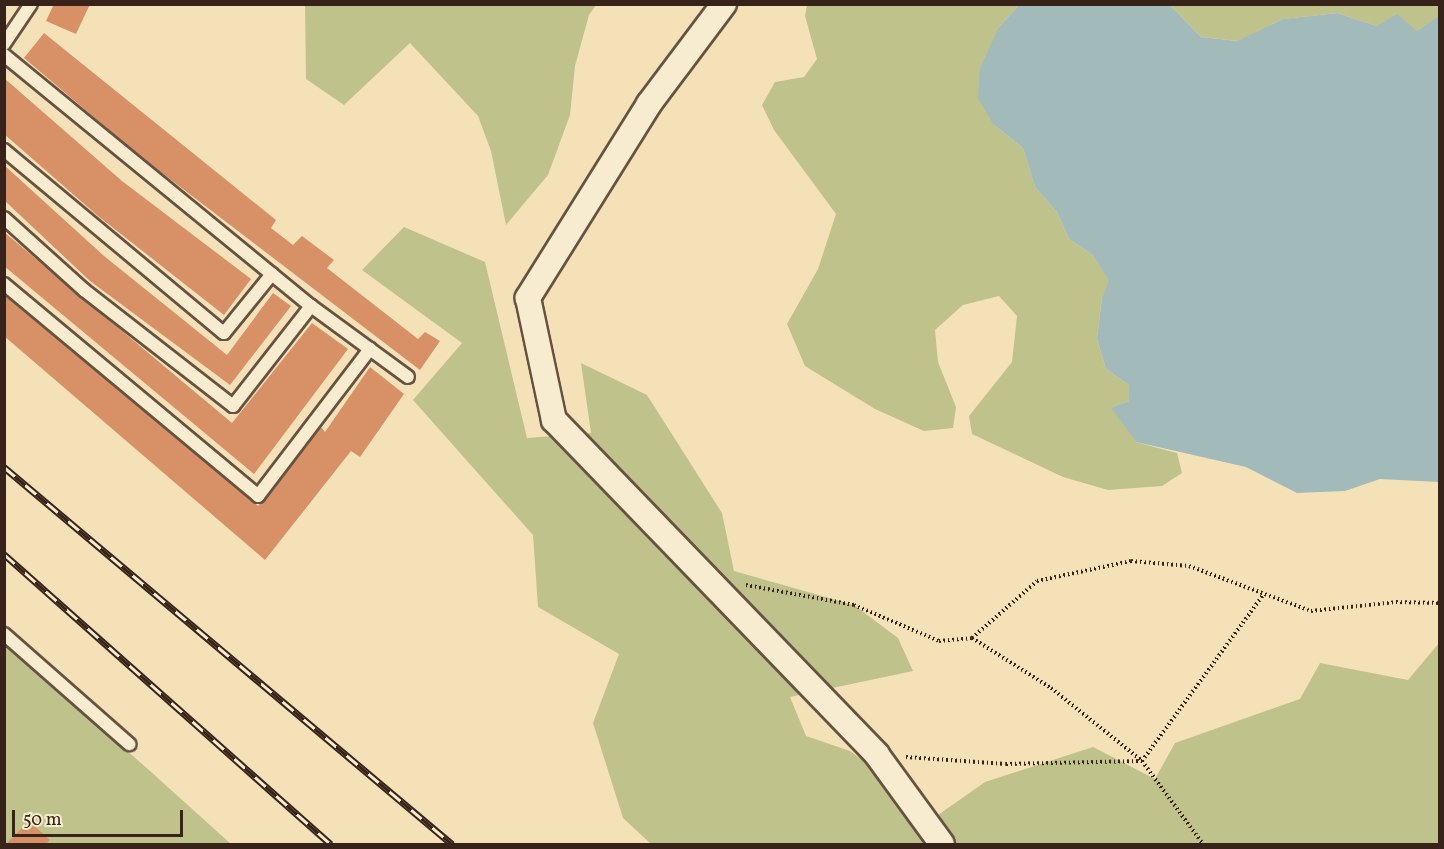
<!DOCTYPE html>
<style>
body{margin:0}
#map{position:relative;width:1444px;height:849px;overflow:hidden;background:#f5e1b7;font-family:Vollkorn,serif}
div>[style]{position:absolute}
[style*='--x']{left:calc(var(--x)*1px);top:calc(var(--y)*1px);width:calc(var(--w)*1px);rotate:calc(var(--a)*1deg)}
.green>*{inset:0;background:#c0c28c}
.water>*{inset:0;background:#a3babb}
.building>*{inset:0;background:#d89067}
.path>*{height:4px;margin-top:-2px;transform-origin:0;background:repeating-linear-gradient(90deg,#37231a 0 1.5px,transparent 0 4.5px)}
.roads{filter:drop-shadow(2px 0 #665241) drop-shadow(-2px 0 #665241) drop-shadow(0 2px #665241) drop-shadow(0 -2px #665241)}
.service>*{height:12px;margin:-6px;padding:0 6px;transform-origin:6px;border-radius:6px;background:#f8ecd0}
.minor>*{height:24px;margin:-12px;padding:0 12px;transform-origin:12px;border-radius:12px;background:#f8ecd0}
.rail>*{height:7px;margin-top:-3.5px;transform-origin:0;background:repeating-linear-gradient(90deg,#f8ecd0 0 14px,#37231a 0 28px);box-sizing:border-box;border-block:2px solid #37231a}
span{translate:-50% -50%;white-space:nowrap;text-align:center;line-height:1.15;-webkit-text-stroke:4.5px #f8ecd0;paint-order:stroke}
.frame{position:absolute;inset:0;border:6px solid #37231a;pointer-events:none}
.scale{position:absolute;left:12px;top:810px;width:171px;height:27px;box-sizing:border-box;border:3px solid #37231a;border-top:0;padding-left:8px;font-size:18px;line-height:21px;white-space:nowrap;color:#37231a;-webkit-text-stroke:4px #f8ecd0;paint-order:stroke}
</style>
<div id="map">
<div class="green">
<i style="clip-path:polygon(1439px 4px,1440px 16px,1417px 31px,1377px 26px,1337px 13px,1283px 19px,1238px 41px,1201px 37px,1170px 5px)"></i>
<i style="clip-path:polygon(305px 5px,596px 5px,589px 15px,575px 66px,570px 115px,548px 175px,506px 225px,491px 151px,478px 116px,410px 43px,344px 105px,306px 79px)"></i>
<i style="clip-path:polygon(807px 5px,1019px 5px,999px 27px,993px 124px,1023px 148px,1035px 187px,1057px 212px,1069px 239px,1093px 255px,1110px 281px,1102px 297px,1097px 339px,1106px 369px,1129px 385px,1129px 401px,1112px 408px,1136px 442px,1177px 453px,1182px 473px,1162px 486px,1108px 490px,1063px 477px,972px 434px,969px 416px,1012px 362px,1017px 316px,999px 296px,963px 305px,935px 330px,938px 362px,956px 407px,953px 428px,924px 431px,875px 409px,805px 366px,787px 324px,818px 269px,836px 214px,774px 130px,762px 105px,775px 82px,804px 77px,817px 59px,805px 16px)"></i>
<i style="clip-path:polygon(404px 227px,485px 262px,527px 438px,591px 433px,581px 363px,647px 395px,722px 513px,734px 571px,854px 605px,898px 638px,913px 671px,790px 697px,806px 736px,850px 751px,938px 815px,985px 782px,1093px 747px,1155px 779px,1175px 743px,1300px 699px,1320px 663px,1408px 680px,1439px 643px,1439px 844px,651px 844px,623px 818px,593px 723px,619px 654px,538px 607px,533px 535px,413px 400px,462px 343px,362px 270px)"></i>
<i style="clip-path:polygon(4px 642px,150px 771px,231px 844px,5px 844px)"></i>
</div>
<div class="water">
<i style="clip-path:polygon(1019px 5px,1170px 5px,1201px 37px,1237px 41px,1283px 19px,1337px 13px,1377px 26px,1397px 14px,1417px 31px,1439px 16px,1439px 482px,1380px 479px,1345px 491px,1297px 493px,1246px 467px,1136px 442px,1111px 408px,1129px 401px,1129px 385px,1106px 369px,1097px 339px,1102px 297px,1109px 281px,1093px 255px,1069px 239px,1057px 212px,1035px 187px,1023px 148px,993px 124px,978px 98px,980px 68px,999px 27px)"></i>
</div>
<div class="building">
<i style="clip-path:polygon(54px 4px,90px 4px,76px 34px,46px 21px)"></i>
<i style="clip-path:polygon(44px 33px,276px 220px,271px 228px,293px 245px,302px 236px,334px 260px,327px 268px,418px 339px,425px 332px,440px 341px,420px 370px,141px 157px,24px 58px)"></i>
<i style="clip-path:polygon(4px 78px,122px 181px,251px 279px,224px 315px,98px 216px,4px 134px)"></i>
<i style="clip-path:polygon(4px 165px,104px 256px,227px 355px,273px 293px,291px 306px,230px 385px,90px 281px,4px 200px)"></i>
<i style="clip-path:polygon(4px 232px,232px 423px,312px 323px,348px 349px,254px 474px,4px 266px)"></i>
<i style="clip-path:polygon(4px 295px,258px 506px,321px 427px,325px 432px,370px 367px,404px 394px,360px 457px,351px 451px,265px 560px,4px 336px)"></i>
<i style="clip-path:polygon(29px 821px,50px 840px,46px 844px,6px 844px)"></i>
</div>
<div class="path">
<i style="--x:746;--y:585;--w:110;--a:10.5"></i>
<i style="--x:854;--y:605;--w:92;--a:23"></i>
<i style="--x:939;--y:641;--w:33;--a:-5"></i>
<i style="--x:972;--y:638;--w:86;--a:-41.2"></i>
<i style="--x:1037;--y:581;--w:96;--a:-12"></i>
<i style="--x:1131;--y:561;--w:58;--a:4.9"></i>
<i style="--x:1189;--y:566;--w:130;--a:20.2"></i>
<i style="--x:1311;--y:611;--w:85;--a:-6"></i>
<i style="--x:1396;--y:602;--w:44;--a:1.3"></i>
<i style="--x:972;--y:638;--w:93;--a:32.3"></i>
<i style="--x:1051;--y:688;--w:117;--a:38.7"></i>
<i style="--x:1142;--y:761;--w:103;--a:53.7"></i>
<i style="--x:906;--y:757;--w:100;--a:4"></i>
<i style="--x:1006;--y:764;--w:136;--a:-1.3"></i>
<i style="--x:1142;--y:761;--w:207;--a:-53.9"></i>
</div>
<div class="roads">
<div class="service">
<i style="--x:4;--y:44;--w:48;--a:-56"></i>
<i style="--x:4;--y:55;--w:397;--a:39.3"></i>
<i style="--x:311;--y:306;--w:120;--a:36.2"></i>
<i style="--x:4;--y:150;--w:286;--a:39.8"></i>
<i style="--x:224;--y:333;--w:76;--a:-50.9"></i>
<i style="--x:4;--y:218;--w:108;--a:42"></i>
<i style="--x:84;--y:290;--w:189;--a:37.9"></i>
<i style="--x:233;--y:406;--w:127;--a:-52"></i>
<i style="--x:4;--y:284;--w:331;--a:39.8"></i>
<i style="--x:258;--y:496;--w:185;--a:-52.7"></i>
<i style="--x:4;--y:634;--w:167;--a:41.3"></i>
</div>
<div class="minor">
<i style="--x:724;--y:4;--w:125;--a:126.9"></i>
<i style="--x:649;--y:104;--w:229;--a:122"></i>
<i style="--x:528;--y:298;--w:125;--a:78"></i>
<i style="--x:554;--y:420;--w:465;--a:46"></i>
<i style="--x:877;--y:755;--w:110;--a:53.9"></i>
</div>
</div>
<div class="rail">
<i style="--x:4;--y:467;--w:586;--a:40.08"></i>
<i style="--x:4;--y:554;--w:437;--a:41.6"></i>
</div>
<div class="frame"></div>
<div class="scale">50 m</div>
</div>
